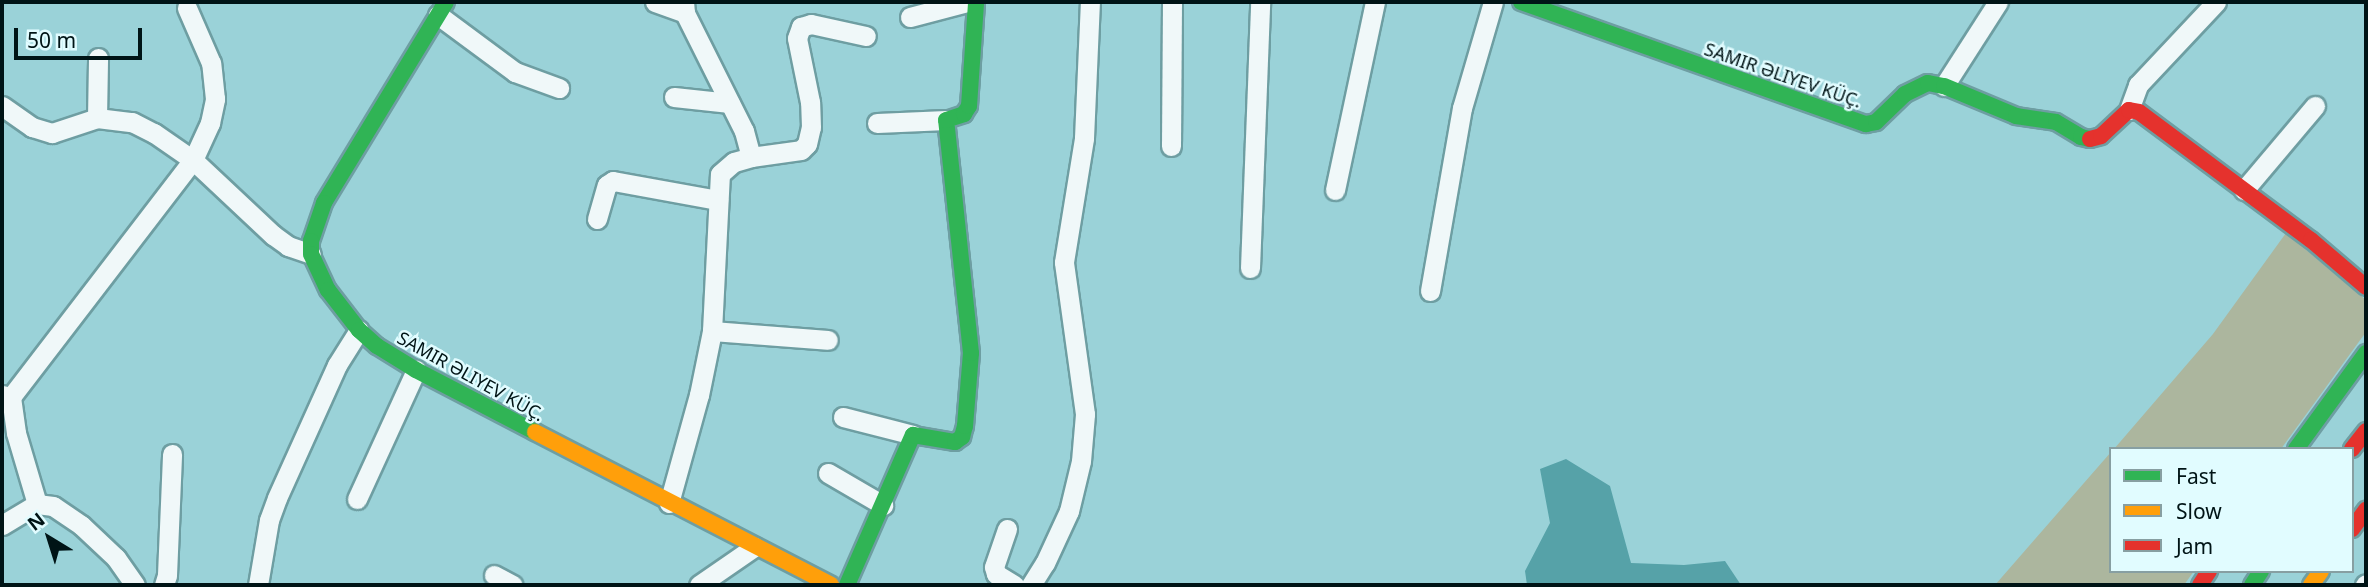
<!DOCTYPE html>
<meta charset="utf-8">
<style>
body{margin:0}
#map{position:relative;width:2368px;height:587px;overflow:hidden;background:#9ad2d8;font-family:"Noto Sans",sans-serif}
div>[style]{position:absolute}
[style*='--x']{left:calc(var(--x)*1px);top:calc(var(--y)*1px);width:calc(var(--w)*1px);rotate:calc(var(--a)*1deg)}
.green>*{inset:0;background:#acb69e}
.water>*{inset:0;background:#56a2a8}
.roads{filter:drop-shadow(2px 0 #6e9ea2) drop-shadow(-2px 0 #6e9ea2) drop-shadow(0 2px #6e9ea2) drop-shadow(0 -2px #6e9ea2)}
.street>*{height:19px;margin:-9.5px;padding:0 9.5px;transform-origin:9.5px;border-radius:9.5px;background:#f0f8f9}
.fast>*{height:16px;margin:-8px;padding:0 8px;transform-origin:8px;border-radius:8px;background:#30b455}
.slow>*{height:16px;margin:-8px;padding:0 8px;transform-origin:8px;border-radius:8px;background:#ff9f0a}
.jam>*{height:16px;margin:-8px;padding:0 8px;transform-origin:8px;border-radius:8px;background:#e5322d}
span{translate:-50% -50%;white-space:nowrap;text-align:center;line-height:1.15;-webkit-text-stroke:5px #e1fcff;paint-order:stroke}
.street-label{font-size:18px;color:#001416}
.frame{position:absolute;inset:0;border:4px solid #001416;pointer-events:none}
.legend{position:absolute;left:2109px;top:447px;width:245px;height:126px;box-sizing:border-box;background:#e1fcff;border:2px solid #879fa2;margin:0;padding:9px 12px;list-style:none;font-size:21px;color:#001416}
.legend li{display:flex;align-items:center;gap:14px;height:35px}
.legend b{width:35px;border:2px solid #879fa2}
.north{position:absolute;left:14px;top:503px;width:70px;height:70px;-webkit-text-stroke:5px #e1fcff;paint-order:stroke;rotate:322deg;font-size:19px;font-weight:700;line-height:28px;text-align:center;color:#001416}
.north::after{content:'';display:block;margin:auto;width:24px;height:32px;background:#001416;clip-path:polygon(50% 0,100% 100%,50% 72%,0 100%)}
.scale{position:absolute;left:14px;top:28px;width:128px;height:32px;box-sizing:border-box;border:4px solid #001416;border-top:0;padding-left:9px;font-size:21px;line-height:24px;white-space:nowrap;color:#001416;-webkit-text-stroke:5px #e1fcff;paint-order:stroke}
</style>
<div id="map">
<div class="green">
<i style="clip-path:polygon(2286px 233px,2366px 300px,2366px 332px,2281px 449px,2114px 449px,2213px 334px)"></i>
<i style="clip-path:polygon(2111px 452px,2111px 571px,2194px 571px,2184px 585px,1995px 585px)"></i>
</div>
<div class="water">
<i style="clip-path:polygon(1566px 459px,1610px 486px,1631px 563px,1684px 565px,1725px 561px,1741px 585px,1527px 585px,1525px 571px,1550px 523px,1540px 469px)"></i>
</div>
<div class="roads">
<div class="street">
<i style="--x:655;--y:2;--w:32;--a:20"></i>
<i style="--x:438;--y:15;--w:96;--a:36.5"></i>
<i style="--x:515;--y:72;--w:47;--a:20"></i>
<i style="--x:910;--y:17;--w:59;--a:-14.7"></i>
<i style="--x:1944;--y:86;--w:100;--a:-57.3"></i>
<i style="--x:674;--y:97;--w:56;--a:6.1"></i>
<i style="--x:2;--y:106;--w:37;--a:35"></i>
<i style="--x:32;--y:127;--w:21;--a:17"></i>
<i style="--x:52;--y:133;--w:47;--a:-18.4"></i>
<i style="--x:97;--y:118;--w:35;--a:7"></i>
<i style="--x:132;--y:122;--w:25;--a:27"></i>
<i style="--x:154;--y:133;--w:47;--a:34.7"></i>
<i style="--x:193;--y:160;--w:110;--a:43.2"></i>
<i style="--x:273;--y:235;--w:19;--a:36"></i>
<i style="--x:288;--y:246;--w:24;--a:19"></i>
<i style="--x:2129;--y:110;--w:27;--a:-70"></i>
<i style="--x:2138;--y:85;--w:114;--a:-46.8"></i>
<i style="--x:97;--y:118;--w:60;--a:-89"></i>
<i style="--x:877;--y:123;--w:69;--a:-2.5"></i>
<i style="--x:1171;--y:146;--w:144;--a:-89.6"></i>
<i style="--x:751;--y:157;--w:50;--a:-8"></i>
<i style="--x:801;--y:150;--w:8;--a:-45"></i>
<i style="--x:807;--y:144;--w:17;--a:-77"></i>
<i style="--x:811;--y:127;--w:25;--a:-92"></i>
<i style="--x:810;--y:102;--w:65;--a:-101.5"></i>
<i style="--x:797;--y:38;--w:12;--a:-70"></i>
<i style="--x:801;--y:27;--w:10;--a:-17"></i>
<i style="--x:811;--y:24;--w:56;--a:12.3"></i>
<i style="--x:1335;--y:190;--w:192;--a:-78"></i>
<i style="--x:2244;--y:190;--w:110;--a:-49.8"></i>
<i style="--x:597;--y:219;--w:35;--a:-74"></i>
<i style="--x:607;--y:185;--w:7;--a:-34"></i>
<i style="--x:613;--y:181;--w:107;--a:10.3"></i>
<i style="--x:1250;--y:268;--w:266;--a:-87.8"></i>
<i style="--x:1430;--y:291;--w:186;--a:-80.1"></i>
<i style="--x:1462;--y:108;--w:110;--a:-73.7"></i>
<i style="--x:712;--y:331;--w:116;--a:4.4"></i>
<i style="--x:2;--y:395;--w:9;--a:13"></i>
<i style="--x:11;--y:397;--w:299;--a:-52.5"></i>
<i style="--x:193;--y:160;--w:41;--a:-65.3"></i>
<i style="--x:210;--y:123;--w:25;--a:-78"></i>
<i style="--x:215;--y:99;--w:36;--a:-96"></i>
<i style="--x:211;--y:63;--w:60;--a:-113.6"></i>
<i style="--x:11;--y:397;--w:36;--a:82"></i>
<i style="--x:16;--y:433;--w:74;--a:73.5"></i>
<i style="--x:843;--y:417;--w:72;--a:14.4"></i>
<i style="--x:828;--y:473;--w:64;--a:30.2"></i>
<i style="--x:357;--y:499;--w:142;--a:-65.4"></i>
<i style="--x:669;--y:503;--w:112;--a:-74.5"></i>
<i style="--x:699;--y:395;--w:65;--a:-78.5"></i>
<i style="--x:712;--y:331;--w:157;--a:-87.1"></i>
<i style="--x:720;--y:174;--w:18;--a:-41"></i>
<i style="--x:734;--y:162;--w:18;--a:-16"></i>
<i style="--x:751;--y:157;--w:27;--a:-105"></i>
<i style="--x:744;--y:131;--w:132;--a:-116.6"></i>
<i style="--x:685;--y:13;--w:11;--a:-95"></i>
<i style="--x:2;--y:525;--w:41;--a:-31"></i>
<i style="--x:37;--y:504;--w:16;--a:7"></i>
<i style="--x:53;--y:506;--w:34;--a:34"></i>
<i style="--x:81;--y:525;--w:48;--a:43.3"></i>
<i style="--x:116;--y:558;--w:33;--a:55"></i>
<i style="--x:1007;--y:529;--w:40;--a:108.9"></i>
<i style="--x:994;--y:567;--w:7;--a:74"></i>
<i style="--x:996;--y:574;--w:21;--a:31"></i>
<i style="--x:494;--y:575;--w:21;--a:28"></i>
<i style="--x:164;--y:585;--w:10;--a:-73"></i>
<i style="--x:167;--y:575;--w:121;--a:-87.6"></i>
<i style="--x:258;--y:585;--w:66;--a:-80.4"></i>
<i style="--x:269;--y:520;--w:23;--a:-70"></i>
<i style="--x:277;--y:498;--w:146;--a:-65.7"></i>
<i style="--x:337;--y:365;--w:41;--a:-57.8"></i>
<i style="--x:699;--y:585;--w:67;--a:-34.6"></i>
<i style="--x:1031;--y:585;--w:26;--a:-58"></i>
<i style="--x:1045;--y:563;--w:57;--a:-65.2"></i>
<i style="--x:1069;--y:511;--w:51;--a:-76.5"></i>
<i style="--x:1081;--y:461;--w:47;--a:-85.1"></i>
<i style="--x:1085;--y:414;--w:153;--a:-97.9"></i>
<i style="--x:1064;--y:262;--w:126;--a:-80.8"></i>
<i style="--x:1084;--y:138;--w:136;--a:-87.5"></i>
<i style="--x:2365;--y:585;--w:1;--a:-45"></i>
</div>
<div class="fast">
<i style="--x:446;--y:2;--w:235;--a:121.3"></i>
<i style="--x:324;--y:203;--w:40;--a:108.9"></i>
<i style="--x:311;--y:241;--w:13;--a:90"></i>
<i style="--x:311;--y:254;--w:40;--a:65"></i>
<i style="--x:328;--y:290;--w:51;--a:52.2"></i>
<i style="--x:359;--y:330;--w:24;--a:42"></i>
<i style="--x:377;--y:346;--w:46;--a:31.6"></i>
<i style="--x:416;--y:370;--w:134;--a:27.5"></i>
<i style="--x:1521;--y:2;--w:366;--a:19.5"></i>
<i style="--x:1866;--y:124;--w:10;--a:-11"></i>
<i style="--x:1876;--y:122;--w:40;--a:-44"></i>
<i style="--x:1905;--y:94;--w:25;--a:-26"></i>
<i style="--x:1928;--y:83;--w:16;--a:11"></i>
<i style="--x:1944;--y:86;--w:78;--a:22.6"></i>
<i style="--x:2016;--y:116;--w:40;--a:8.5"></i>
<i style="--x:2056;--y:122;--w:29;--a:31"></i>
<i style="--x:2081;--y:137;--w:9;--a:13"></i>
<i style="--x:2296;--y:449;--w:119;--a:-53.9"></i>
<i style="--x:847;--y:585;--w:164;--a:-66.3"></i>
<i style="--x:913;--y:435;--w:43;--a:9.5"></i>
<i style="--x:955;--y:442;--w:9;--a:-36"></i>
<i style="--x:962;--y:437;--w:11;--a:-75"></i>
<i style="--x:965;--y:426;--w:73;--a:-85.3"></i>
<i style="--x:971;--y:353;--w:234;--a:-96.1"></i>
<i style="--x:946;--y:120;--w:19;--a:-18"></i>
<i style="--x:964;--y:114;--w:9;--a:-58"></i>
<i style="--x:969;--y:106;--w:104;--a:-86.1"></i>
<i style="--x:2252;--y:585;--w:17;--a:-57"></i>
</div>
<div class="slow">
<i style="--x:535;--y:432;--w:333;--a:27.3"></i>
<i style="--x:2311;--y:585;--w:17;--a:-54"></i>
</div>
<div class="jam">
<i style="--x:2090;--y:139;--w:11;--a:-15"></i>
<i style="--x:2101;--y:136;--w:38;--a:-43"></i>
<i style="--x:2129;--y:110;--w:10;--a:11"></i>
<i style="--x:2139;--y:112;--w:214;--a:36.7"></i>
<i style="--x:2311;--y:240;--w:72;--a:40.5"></i>
<i style="--x:2352;--y:449;--w:23;--a:-52"></i>
<i style="--x:2352;--y:529;--w:24;--a:-54"></i>
<i style="--x:2200;--y:585;--w:17;--a:-57"></i>
</div>
</div>
<div class="street-label">
<span style="left:1783px;top:75px;rotate:19deg">SAMIR ƏLIYEV KÜÇ.</span>
<span style="left:471px;top:376px;rotate:29deg">SAMIR ƏLIYEV KÜÇ.</span>
</div>
<div class="frame"></div>
<ul class="legend">
<li><b style="height:9px;background:#30b455"></b>Fast</li>
<li><b style="height:9px;background:#ff9f0a"></b>Slow</li>
<li><b style="height:9px;background:#e5322d"></b>Jam</li>
</ul>
<div class="north">N</div>
<div class="scale">50 m</div>
</div>
